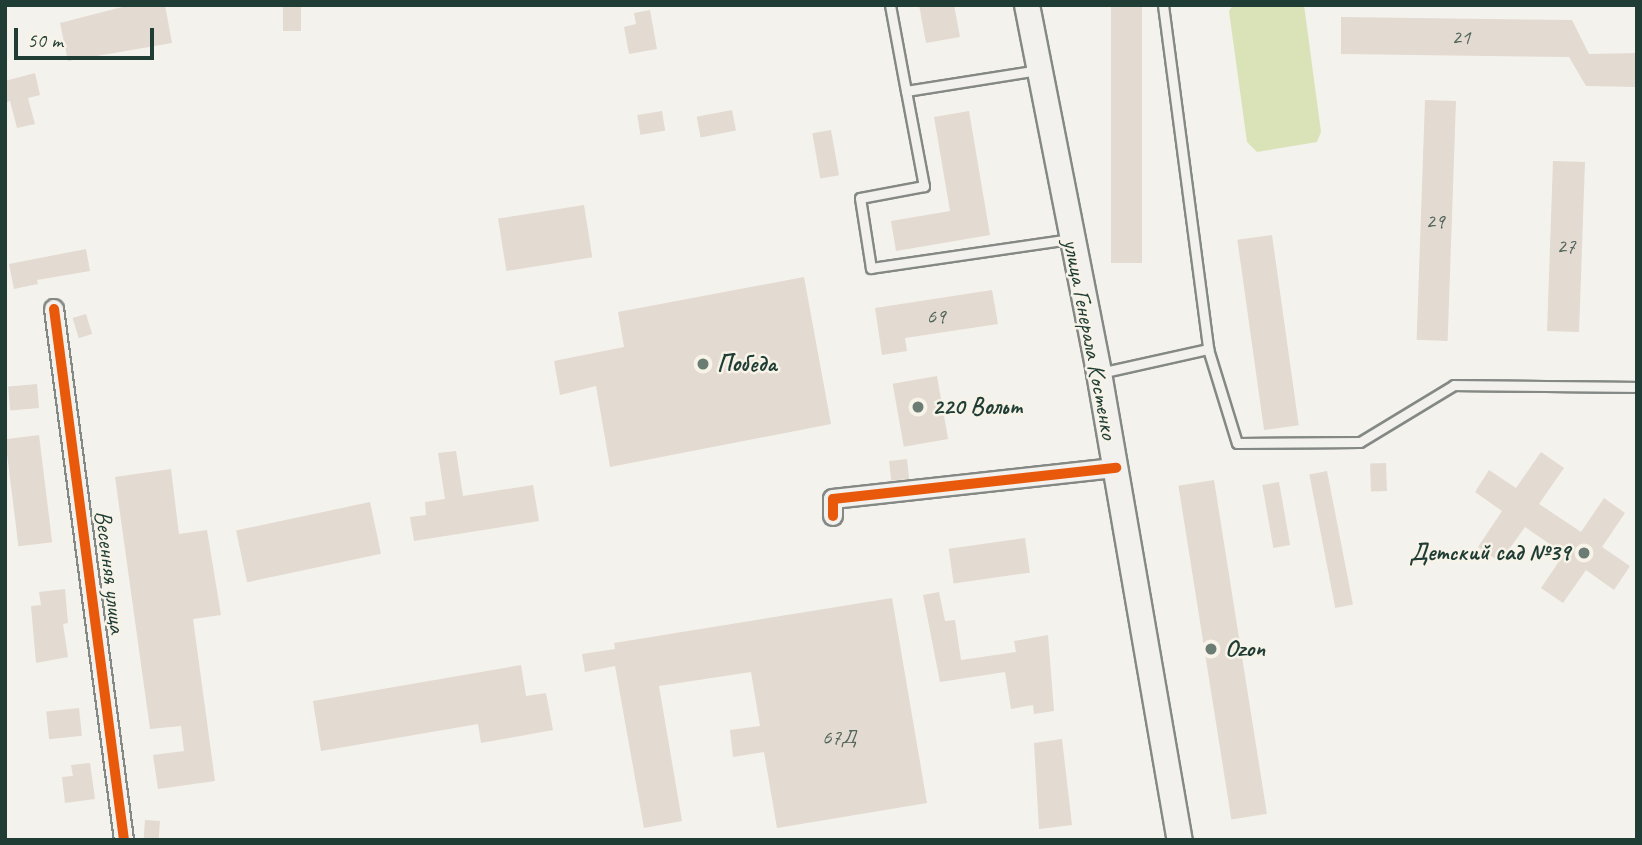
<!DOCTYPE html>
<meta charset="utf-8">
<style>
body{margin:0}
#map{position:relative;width:1642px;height:845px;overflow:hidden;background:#f4f2ec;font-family:Caveat,sans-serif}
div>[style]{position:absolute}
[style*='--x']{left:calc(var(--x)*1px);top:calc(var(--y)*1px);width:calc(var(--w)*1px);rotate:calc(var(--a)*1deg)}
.green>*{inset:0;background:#dae3b7}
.building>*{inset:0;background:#e3dad1;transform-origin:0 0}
.roads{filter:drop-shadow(2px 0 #848985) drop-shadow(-2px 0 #848985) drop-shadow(0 2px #848985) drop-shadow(0 -2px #848985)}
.service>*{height:9px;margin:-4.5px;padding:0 4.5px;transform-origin:4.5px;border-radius:4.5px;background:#f2f1ed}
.minor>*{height:18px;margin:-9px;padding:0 9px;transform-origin:9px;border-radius:9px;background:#f2f1ed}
.secondary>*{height:24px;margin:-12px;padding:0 12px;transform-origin:12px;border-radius:12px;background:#f2f1ed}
.cycleway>*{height:10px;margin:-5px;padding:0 5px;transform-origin:5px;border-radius:5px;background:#e8590c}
.dots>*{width:19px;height:19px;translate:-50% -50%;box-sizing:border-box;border:4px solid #f7f3e8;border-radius:50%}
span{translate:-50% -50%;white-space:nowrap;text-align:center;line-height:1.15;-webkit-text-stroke:5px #f7f3e8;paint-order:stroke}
.number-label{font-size:21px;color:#51655c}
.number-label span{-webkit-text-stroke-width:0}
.street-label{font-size:24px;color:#1f3d34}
.poi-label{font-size:24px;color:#1f3d34;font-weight:700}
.left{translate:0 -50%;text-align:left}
.right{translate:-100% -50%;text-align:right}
.frame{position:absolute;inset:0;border:7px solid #1f3d34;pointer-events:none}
.scale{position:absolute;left:14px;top:28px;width:140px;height:32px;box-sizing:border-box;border:4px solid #1f3d34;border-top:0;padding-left:9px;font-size:21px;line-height:24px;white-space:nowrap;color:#1f3d34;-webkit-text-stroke:5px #f7f3e8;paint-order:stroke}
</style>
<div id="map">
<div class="green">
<i style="clip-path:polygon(1233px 5px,1304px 5px,1321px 132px,1317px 142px,1257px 152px,1247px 142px,1229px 11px)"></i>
</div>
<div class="building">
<i style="clip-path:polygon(130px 5px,165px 5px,172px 43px,68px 61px,60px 23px)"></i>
<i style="left:283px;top:5px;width:18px;height:26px"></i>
<i style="clip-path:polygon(919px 5px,954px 5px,960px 37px,926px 43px)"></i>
<i style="left:1111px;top:5px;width:31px;height:258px"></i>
<i style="clip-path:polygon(650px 10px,657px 49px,629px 54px,624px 27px,636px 24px,634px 13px)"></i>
<i style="clip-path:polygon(1341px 17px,1572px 20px,1589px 54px,1637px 53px,1637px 87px,1586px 86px,1569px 57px,1341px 54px)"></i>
<i style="clip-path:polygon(35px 73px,40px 95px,28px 98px,35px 124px,17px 128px,10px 101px,5px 103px,5px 81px)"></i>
<i style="left:1425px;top:100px;width:31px;height:240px;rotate:2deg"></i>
<i style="left:732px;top:110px;width:21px;height:36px;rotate:79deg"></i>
<i style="left:662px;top:111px;width:20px;height:25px;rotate:81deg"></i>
<i style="clip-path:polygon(969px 111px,990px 235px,896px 251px,891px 221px,950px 211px,934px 117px)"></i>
<i style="left:831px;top:130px;width:46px;height:19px;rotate:80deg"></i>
<i style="left:1553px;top:161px;width:32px;height:170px;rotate:2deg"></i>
<i style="left:584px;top:205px;width:53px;height:87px;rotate:81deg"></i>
<i style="left:1272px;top:235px;width:192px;height:35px;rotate:82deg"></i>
<i style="clip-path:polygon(86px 249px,90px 271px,37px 280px,38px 284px,14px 289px,9px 264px)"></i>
<i style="clip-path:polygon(804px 277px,831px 424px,610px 467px,596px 386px,560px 395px,554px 361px,624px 347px,618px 312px)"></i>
<i style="clip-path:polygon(992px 290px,998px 324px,905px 338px,907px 351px,882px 355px,875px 308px)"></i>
<i style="left:86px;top:314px;width:21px;height:14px;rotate:73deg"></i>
<i style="left:937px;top:376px;width:64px;height:45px;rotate:80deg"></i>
<i style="left:37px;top:384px;width:24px;height:29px;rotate:85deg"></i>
<i style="left:39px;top:435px;width:108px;height:34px;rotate:83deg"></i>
<i style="clip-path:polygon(456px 451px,463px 496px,533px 485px,539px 521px,414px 541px,410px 517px,426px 515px,425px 502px,445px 499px,438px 453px)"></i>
<i style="clip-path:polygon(1541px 452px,1564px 468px,1539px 504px,1581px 532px,1604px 498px,1625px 513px,1602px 547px,1630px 566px,1614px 590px,1586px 570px,1563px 603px,1541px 588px,1564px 554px,1525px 527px,1500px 562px,1478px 547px,1502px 511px,1475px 492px,1489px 470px,1516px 488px)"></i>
<i style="left:907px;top:459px;width:20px;height:18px;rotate:84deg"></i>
<i style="left:1386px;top:463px;width:28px;height:16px;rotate:88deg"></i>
<i style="clip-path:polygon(171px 469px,179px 534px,207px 530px,221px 615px,193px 619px,215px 781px,158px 789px,153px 755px,184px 751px,181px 726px,150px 729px,115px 477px)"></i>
<i style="left:1327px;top:471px;width:136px;height:18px;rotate:79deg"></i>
<i style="left:1214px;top:480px;width:338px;height:36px;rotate:81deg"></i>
<i style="left:1279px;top:482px;width:64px;height:17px;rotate:80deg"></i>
<i style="left:370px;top:502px;width:53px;height:137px;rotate:78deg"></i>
<i style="left:1025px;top:538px;width:35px;height:77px;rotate:82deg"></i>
<i style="clip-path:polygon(65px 589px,68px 623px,63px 624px,68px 657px,36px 663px,31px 606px,41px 605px,39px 592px)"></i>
<i style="clip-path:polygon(939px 592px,945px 621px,955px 620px,961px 660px,1016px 652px,1014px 641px,1048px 635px,1054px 711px,1034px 714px,1033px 705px,1011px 709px,1005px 672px,940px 682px,923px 595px)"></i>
<i style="clip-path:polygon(892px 598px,927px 803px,777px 828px,764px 752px,733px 757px,730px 730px,760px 726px,751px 672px,659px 686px,682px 821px,644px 828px,615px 666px,585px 672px,582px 654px,615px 649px,614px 643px)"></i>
<i style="clip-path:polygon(521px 665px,526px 696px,546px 693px,553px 730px,481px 743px,478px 724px,321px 751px,313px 701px)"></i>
<i style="left:79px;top:708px;width:28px;height:33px;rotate:84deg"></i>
<i style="clip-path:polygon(1062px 739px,1072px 825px,1039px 829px,1034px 743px)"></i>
<i style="clip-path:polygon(90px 763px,95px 799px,65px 803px,62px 777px,73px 776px,71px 765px)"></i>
<i style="left:145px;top:820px;width:15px;height:20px;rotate:4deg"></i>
</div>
<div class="roads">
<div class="service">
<i style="--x:890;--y:5;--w:87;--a:79.5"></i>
<i style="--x:906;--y:91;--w:135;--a:-9"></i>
<i style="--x:1163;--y:5;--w:347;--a:82.5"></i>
<i style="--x:1208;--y:349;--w:98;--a:72.9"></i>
<i style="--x:1237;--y:443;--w:123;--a:-0.5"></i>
<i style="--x:1360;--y:442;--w:110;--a:-31.2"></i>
<i style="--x:1454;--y:385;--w:183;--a:0.6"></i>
<i style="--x:906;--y:91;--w:97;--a:79.3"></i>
<i style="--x:924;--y:186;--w:65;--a:169.4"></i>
<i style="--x:860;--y:198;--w:71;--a:81.1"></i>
<i style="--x:871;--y:268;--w:201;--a:-8.3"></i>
<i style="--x:1100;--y:373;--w:111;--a:-12.5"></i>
</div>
<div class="minor">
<i style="--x:54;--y:309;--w:536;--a:82.49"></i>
<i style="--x:833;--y:516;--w:17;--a:-90"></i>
<i style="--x:833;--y:499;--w:285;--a:-6.3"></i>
</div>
<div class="secondary">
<i style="--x:1027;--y:5;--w:375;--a:78.9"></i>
<i style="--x:1099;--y:373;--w:474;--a:80.2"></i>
</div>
</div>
<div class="cycleway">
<i style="--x:54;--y:309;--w:536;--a:82.49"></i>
<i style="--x:833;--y:516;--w:17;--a:-90"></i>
<i style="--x:833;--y:499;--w:285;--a:-6.3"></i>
</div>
<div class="dots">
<i style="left:703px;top:364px;background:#6a7c74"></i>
<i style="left:918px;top:407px;background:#6a7c74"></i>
<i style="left:1584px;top:553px;background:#6a7c74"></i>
<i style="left:1211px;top:649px;background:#6a7c74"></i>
</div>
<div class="number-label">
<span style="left:1461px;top:37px">21</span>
<span style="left:1435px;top:221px">29</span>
<span style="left:1566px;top:246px">27</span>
<span style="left:936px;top:316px">69</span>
<span style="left:839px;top:737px">67Д</span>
</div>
<div class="street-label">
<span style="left:1090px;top:339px;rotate:79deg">улица Генерала Костенко</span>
<span style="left:110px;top:572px;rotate:83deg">Весенняя улица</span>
</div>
<div class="poi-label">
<span class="left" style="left:717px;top:364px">Победа</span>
<span class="left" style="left:932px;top:407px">220 Вольт</span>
<span class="right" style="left:1570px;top:553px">Детский сад №39</span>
<span class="left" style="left:1225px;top:649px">Ozon</span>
</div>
<div class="frame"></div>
<div class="scale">50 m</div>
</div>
